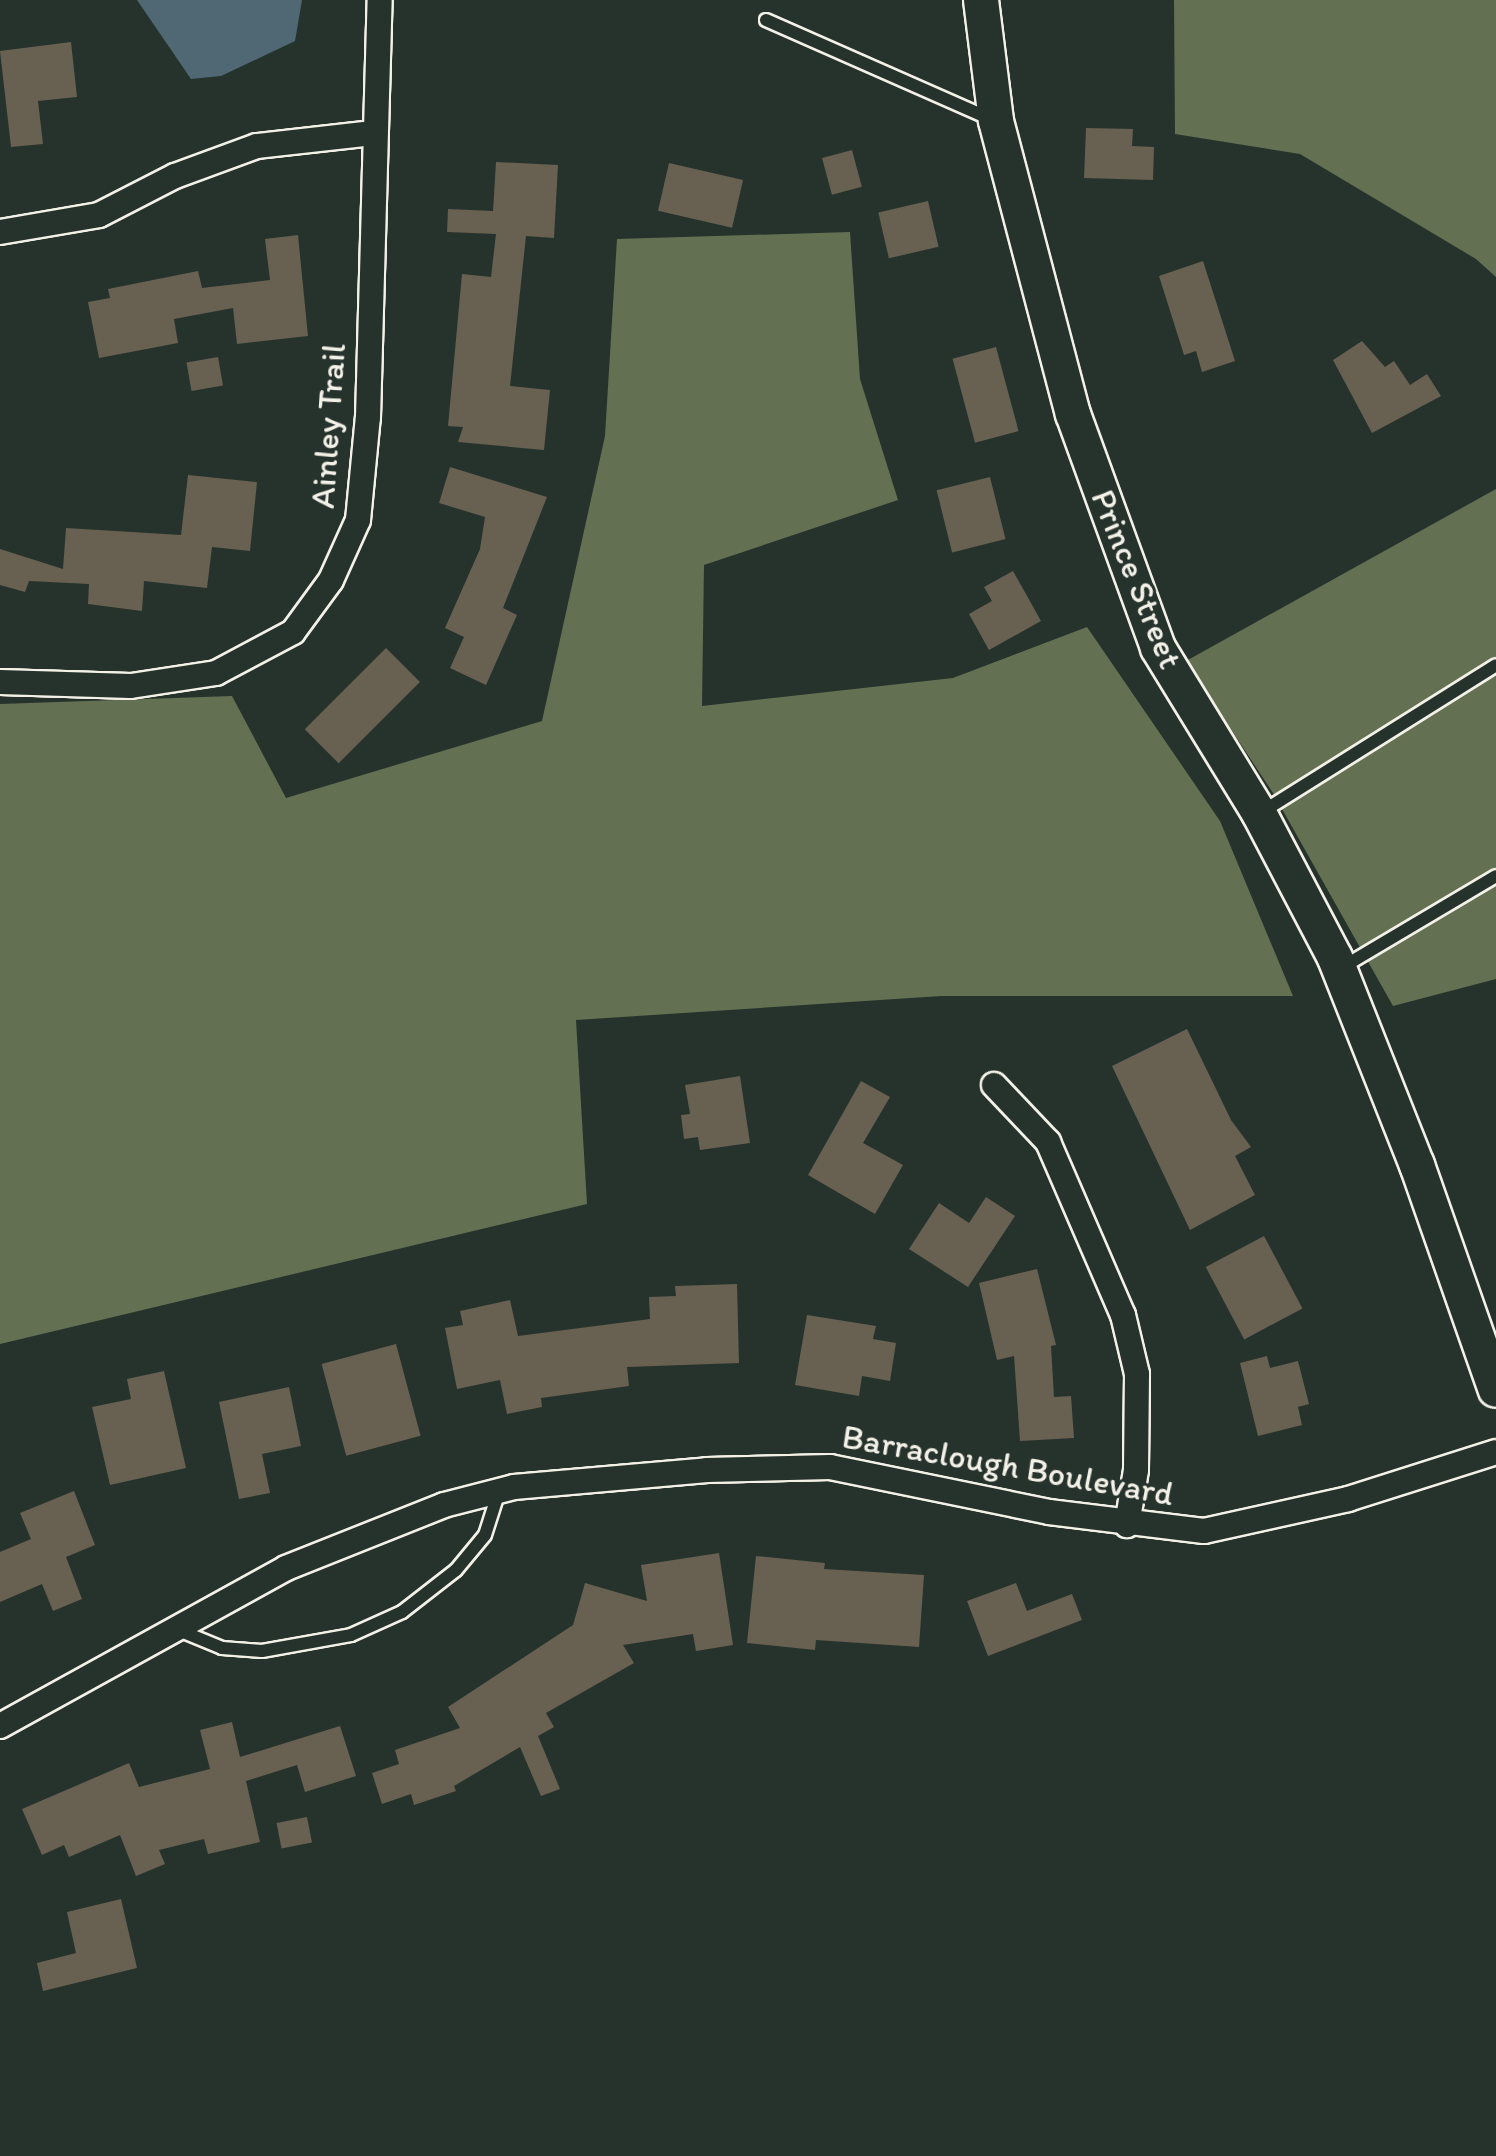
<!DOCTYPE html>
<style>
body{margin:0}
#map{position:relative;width:1496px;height:2156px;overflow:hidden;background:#26332d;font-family:Itim,sans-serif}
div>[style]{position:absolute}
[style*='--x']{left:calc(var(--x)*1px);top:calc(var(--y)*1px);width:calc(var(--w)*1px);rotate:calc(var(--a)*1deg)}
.green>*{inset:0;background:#637052}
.water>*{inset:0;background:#4f6873}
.building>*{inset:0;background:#686051;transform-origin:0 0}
.roads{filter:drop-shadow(2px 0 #f4f1e8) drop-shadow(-2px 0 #f4f1e8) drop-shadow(0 2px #f4f1e8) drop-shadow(0 -2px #f4f1e8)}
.lane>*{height:12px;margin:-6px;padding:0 6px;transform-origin:6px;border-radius:6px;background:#26332d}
.street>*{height:24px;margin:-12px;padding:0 12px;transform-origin:12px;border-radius:12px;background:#26332d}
.secondary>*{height:34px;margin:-17px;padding:0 17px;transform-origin:17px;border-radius:17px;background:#26332d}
span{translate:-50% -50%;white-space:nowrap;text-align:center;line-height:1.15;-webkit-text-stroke:6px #26332d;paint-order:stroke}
.street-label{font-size:34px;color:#f4f1e8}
</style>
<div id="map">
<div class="green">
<i style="clip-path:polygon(1174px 0,1496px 0,1496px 277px,1476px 259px,1300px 154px,1175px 134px)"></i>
<i style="clip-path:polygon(850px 232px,860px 379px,898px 500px,704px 565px,702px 706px,953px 678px,1087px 627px,1220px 821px,1293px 996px,941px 996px,576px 1020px,587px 1204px,0 1344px,0 704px,232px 696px,286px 798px,542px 721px,605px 436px,617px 239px)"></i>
<i style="clip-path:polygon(1496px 489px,1496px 979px,1393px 1006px,1273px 793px,1186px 661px)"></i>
</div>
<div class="water">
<i style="clip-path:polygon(137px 0,302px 0,295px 41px,221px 76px,191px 79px)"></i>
</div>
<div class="building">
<i style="clip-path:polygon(71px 42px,77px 97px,38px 101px,43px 144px,11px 147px,0 51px)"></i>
<i style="clip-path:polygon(1086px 128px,1133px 129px,1132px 146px,1154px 147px,1153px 180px,1084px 178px)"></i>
<i style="left:852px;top:150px;width:38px;height:31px;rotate:75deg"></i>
<i style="clip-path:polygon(496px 162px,558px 165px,554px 238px,526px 236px,510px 386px,550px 390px,544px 450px,458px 442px,463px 427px,448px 426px,462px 274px,491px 277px,496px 234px,447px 232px,448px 209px,493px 211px)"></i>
<i style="left:669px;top:163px;width:76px;height:49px;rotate:13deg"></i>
<i style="left:928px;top:201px;width:47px;height:51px;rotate:77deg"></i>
<i style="clip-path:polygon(298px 235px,308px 336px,237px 344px,233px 308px,174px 319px,178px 343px,99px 358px,88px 302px,110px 298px,108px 289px,198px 271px,202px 288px,270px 280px,265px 239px)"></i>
<i style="clip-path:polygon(1203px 261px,1235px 361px,1202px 372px,1196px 351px,1184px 355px,1159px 276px)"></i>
<i style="clip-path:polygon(1362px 341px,1385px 367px,1394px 361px,1410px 385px,1427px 374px,1441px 396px,1372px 433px,1333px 360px)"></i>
<i style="left:996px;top:347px;width:87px;height:45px;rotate:75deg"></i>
<i style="left:218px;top:357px;width:29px;height:32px;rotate:80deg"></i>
<i style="clip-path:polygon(450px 467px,547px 497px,503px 608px,517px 615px,486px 685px,450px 668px,464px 637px,445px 628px,480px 549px,485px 517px,439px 503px)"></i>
<i style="clip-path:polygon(188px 475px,257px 482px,250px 551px,212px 547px,207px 588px,144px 581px,142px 611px,88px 604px,89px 584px,29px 581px,25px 592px,0 585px,0 549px,63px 569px,66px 528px,181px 535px)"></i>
<i style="left:990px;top:477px;width:64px;height:55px;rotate:76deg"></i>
<i style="clip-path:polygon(1013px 571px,1041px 621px,989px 650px,969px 614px,992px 601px,984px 587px)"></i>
<i style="left:386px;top:648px;width:48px;height:115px;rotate:45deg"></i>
<i style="clip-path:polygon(1187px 1029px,1231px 1120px,1251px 1147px,1235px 1156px,1255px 1195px,1190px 1230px,1112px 1066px)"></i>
<i style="clip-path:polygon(740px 1076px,750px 1143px,700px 1150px,698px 1137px,684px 1139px,681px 1115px,690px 1114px,685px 1085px)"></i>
<i style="clip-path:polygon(861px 1081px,890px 1097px,863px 1143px,903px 1165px,875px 1214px,808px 1175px)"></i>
<i style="clip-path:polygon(986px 1197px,1015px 1216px,968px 1287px,909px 1249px,939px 1203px,969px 1223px)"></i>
<i style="left:1264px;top:1236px;width:82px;height:66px;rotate:62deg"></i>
<i style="clip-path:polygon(1037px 1269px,1056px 1345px,1051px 1346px,1054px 1397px,1071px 1396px,1074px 1438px,1020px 1441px,1014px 1356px,997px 1360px,979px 1283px)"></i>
<i style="clip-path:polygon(737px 1284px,739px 1363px,627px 1367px,629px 1386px,541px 1398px,542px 1407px,507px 1414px,500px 1380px,457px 1389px,445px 1328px,463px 1325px,460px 1311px,510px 1300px,518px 1336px,650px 1319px,649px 1297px,676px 1296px,675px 1286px)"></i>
<i style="clip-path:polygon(807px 1315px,876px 1326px,873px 1339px,896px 1343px,890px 1381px,862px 1376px,859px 1396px,795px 1385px)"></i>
<i style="left:396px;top:1344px;width:95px;height:77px;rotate:75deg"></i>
<i style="clip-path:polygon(1267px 1356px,1270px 1368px,1298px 1361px,1309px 1404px,1298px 1407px,1302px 1425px,1258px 1436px,1240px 1363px)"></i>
<i style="clip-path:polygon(164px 1371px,186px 1468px,110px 1485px,92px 1407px,131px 1399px,127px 1379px)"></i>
<i style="clip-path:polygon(289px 1387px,301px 1446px,262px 1454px,270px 1493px,239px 1499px,219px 1402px)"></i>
<i style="clip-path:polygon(74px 1491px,95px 1545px,66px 1557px,82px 1599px,53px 1611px,42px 1584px,0 1602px,0 1552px,31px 1539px,20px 1513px)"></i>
<i style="clip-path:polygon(719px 1553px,733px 1645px,696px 1651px,693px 1634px,623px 1645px,634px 1663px,546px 1713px,554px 1727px,538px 1736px,560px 1789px,541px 1796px,520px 1747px,454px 1786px,456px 1791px,414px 1805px,411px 1794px,382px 1804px,372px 1773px,399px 1764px,395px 1750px,460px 1728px,448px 1707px,573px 1625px,585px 1583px,647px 1601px,641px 1565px)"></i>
<i style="clip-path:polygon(756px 1556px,825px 1563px,824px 1569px,924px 1575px,919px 1647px,816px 1640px,815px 1650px,747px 1643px)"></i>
<i style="clip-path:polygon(1016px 1583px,1027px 1611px,1072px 1594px,1082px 1620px,988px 1656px,967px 1601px)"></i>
<i style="clip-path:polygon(232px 1722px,240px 1757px,340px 1726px,356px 1776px,305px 1792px,297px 1765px,246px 1781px,260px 1842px,208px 1854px,204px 1839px,159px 1850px,165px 1864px,136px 1876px,120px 1835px,69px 1857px,64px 1845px,42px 1855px,22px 1809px,129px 1763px,139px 1787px,210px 1769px,200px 1730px)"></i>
<i style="left:307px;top:1817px;width:26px;height:31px;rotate:79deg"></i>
<i style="clip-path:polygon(121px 1899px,137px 1968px,43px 1991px,37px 1963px,76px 1953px,67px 1912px)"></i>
</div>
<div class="roads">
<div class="lane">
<i style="--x:766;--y:20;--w:248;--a:23.8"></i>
<i style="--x:1262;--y:812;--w:276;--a:-32.1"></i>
<i style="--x:1341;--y:968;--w:180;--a:-30.7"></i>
<i style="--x:176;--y:1629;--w:50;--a:22.4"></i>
<i style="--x:222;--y:1648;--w:40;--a:4.3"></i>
<i style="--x:262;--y:1651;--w:90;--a:-10.2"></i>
<i style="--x:351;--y:1635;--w:56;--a:-24.3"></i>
<i style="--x:402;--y:1612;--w:68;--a:-37.9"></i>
<i style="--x:456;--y:1570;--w:45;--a:-50.4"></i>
<i style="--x:485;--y:1535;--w:46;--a:-72.3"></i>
</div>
<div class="street">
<i style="--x:0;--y:232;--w:100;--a:-9.7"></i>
<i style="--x:99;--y:215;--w:85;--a:-27.2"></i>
<i style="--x:175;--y:176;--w:87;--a:-20.1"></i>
<i style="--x:257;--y:146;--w:116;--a:-6.4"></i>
<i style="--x:0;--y:682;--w:131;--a:1.7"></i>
<i style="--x:131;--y:686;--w:86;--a:-8.7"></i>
<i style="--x:216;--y:673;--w:87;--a:-28"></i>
<i style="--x:293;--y:632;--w:64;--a:-53.8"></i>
<i style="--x:331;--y:580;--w:66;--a:-65.8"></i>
<i style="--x:358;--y:520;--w:103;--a:-84.5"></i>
<i style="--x:368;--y:417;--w:417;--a:-88.4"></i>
<i style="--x:994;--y:1085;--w:79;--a:46.5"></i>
<i style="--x:1048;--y:1142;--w:189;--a:66.6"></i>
<i style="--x:1123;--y:1315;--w:61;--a:76.7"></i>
<i style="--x:1137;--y:1374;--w:96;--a:90.6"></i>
<i style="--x:1136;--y:1470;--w:56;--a:99.3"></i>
<i style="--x:0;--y:1726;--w:327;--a:-28.9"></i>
<i style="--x:286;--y:1568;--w:170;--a:-21.7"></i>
<i style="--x:444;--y:1505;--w:72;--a:-14.4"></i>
<i style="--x:514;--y:1487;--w:194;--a:-5"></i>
<i style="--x:707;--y:1470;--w:123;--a:-1.4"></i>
<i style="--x:830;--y:1467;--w:224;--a:11.6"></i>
<i style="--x:1049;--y:1512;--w:156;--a:7"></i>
<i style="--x:1204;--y:1531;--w:148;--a:-12.5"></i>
<i style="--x:1348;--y:1499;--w:155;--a:-17.6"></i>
</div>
<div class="secondary">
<i style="--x:981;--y:0;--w:122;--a:82.9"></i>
<i style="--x:996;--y:121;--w:303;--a:75.3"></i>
<i style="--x:1073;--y:414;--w:249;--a:70"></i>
<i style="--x:1158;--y:648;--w:193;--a:58.5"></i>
<i style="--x:1259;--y:813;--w:164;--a:62.3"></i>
<i style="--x:1335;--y:958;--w:223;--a:68.4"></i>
<i style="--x:1417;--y:1165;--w:238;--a:70.7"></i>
</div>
</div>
<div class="street-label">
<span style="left:328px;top:426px;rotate:-86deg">Ainley Trail</span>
<span style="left:1137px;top:579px;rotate:68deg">Prince Street</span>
<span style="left:1008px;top:1465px;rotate:10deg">Barraclough Boulevard</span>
</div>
</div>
